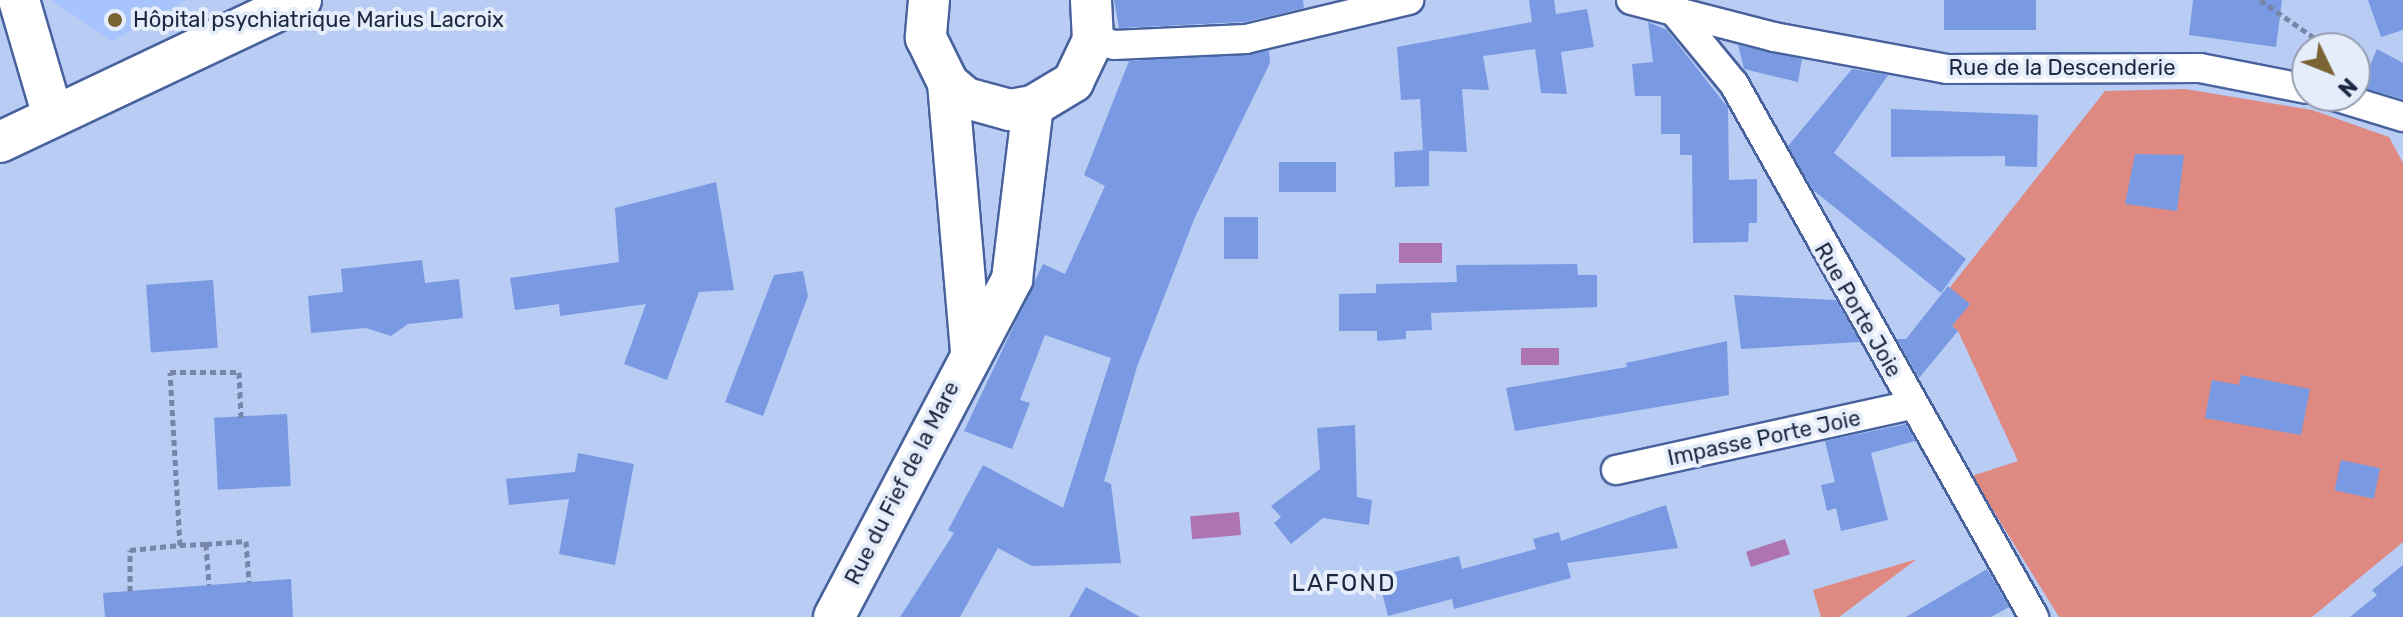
<!DOCTYPE html>
<meta charset="utf-8">
<style>
body{margin:0}
#map{position:relative;width:2403px;height:617px;overflow:hidden;background:#b9ccf4;font-family:Rubik,sans-serif}
div>[style]{position:absolute}
[style*='--x']{left:calc(var(--x)*1px);top:calc(var(--y)*1px);width:calc(var(--w)*1px);rotate:calc(var(--a)*1deg)}
.built>*{inset:0;background:#a8c4fe}
.green>*{inset:0;background:#df8983}
.water>*{inset:0;background:#ae74b2;transform-origin:0 0}
.building>*{inset:0;background:#799ae2;transform-origin:0 0}
.path>*{height:5px;margin-top:-2.5px;transform-origin:0;background:repeating-linear-gradient(90deg,#7686a8 0 6px,transparent 0 10px)}
.roads{filter:drop-shadow(2px 0 #47629d) drop-shadow(-2px 0 #47629d) drop-shadow(0 2px #47629d) drop-shadow(0 -2px #47629d)}
.street>*{height:28px;margin:-14px;padding:0 14px;transform-origin:14px;border-radius:14px;background:#fff}
.secondary>*{height:40px;margin:-20px;padding:0 20px;transform-origin:20px;border-radius:20px;background:#fff}
.dots>*{width:22px;height:22px;translate:-50% -50%;box-sizing:border-box;border:4px solid #e6edfa;border-radius:50%}
span{translate:-50% -50%;white-space:nowrap;text-align:center;line-height:1.15;-webkit-text-stroke:8px #e6edfa;paint-order:stroke}
.poi-label{font-size:22px;color:#1c2741}
.left{translate:0 -50%;text-align:left}
.street-label{font-size:22px;color:#1c2741}
.neighbourhood-label{font-size:24px;color:#1c2741;letter-spacing:2px}
.north{position:absolute;left:2291px;top:32px;width:80px;height:80px;box-sizing:border-box;background:#e6edfa;border:2px solid #959eb0;border-radius:50%;rotate:133deg;font-size:22px;font-weight:700;line-height:32px;text-align:center;color:#1c2741}
.north::after{content:'';display:block;margin:auto;width:28px;height:36px;background:#7b6434;clip-path:polygon(50% 0,100% 100%,50% 72%,0 100%)}
</style>
<div id="map">
<div class="built">
<i style="clip-path:polygon(51px 0,186px 0,112px 41px)"></i>
</div>
<div class="green">
<i style="clip-path:polygon(2185px 89px,2312px 110px,2389px 137px,2403px 163px,2403px 542px,2312px 617px,2059px 617px,1972px 476px,2018px 461px,1958px 331px,1933px 309px,2105px 91px)"></i>
<i style="clip-path:polygon(1917px 559px,1839px 617px,1821px 617px,1813px 590px)"></i>
</div>
<div class="water">
<i style="left:1399px;top:243px;width:43px;height:20px"></i>
<i style="left:1559px;top:348px;width:17px;height:38px;rotate:90deg"></i>
<i style="left:1239px;top:512px;width:23px;height:49px;rotate:85deg"></i>
<i style="left:1785px;top:539px;width:16px;height:41px;rotate:72deg"></i>
</div>
<div class="building">
<i style="clip-path:polygon(1114px 0,1303px 0,1304px 8px,1244px 22px,1119px 28px)"></i>
<i style="clip-path:polygon(1529px 0,1554px 0,1556px 14px,1587px 9px,1594px 47px,1561px 52px,1567px 94px,1541px 93px,1535px 49px,1483px 56px,1489px 90px,1462px 89px,1467px 152px,1429px 151px,1429px 186px,1395px 187px,1394px 152px,1423px 150px,1420px 99px,1401px 100px,1397px 47px,1532px 22px)"></i>
<i style="left:1944px;top:0;width:92px;height:30px"></i>
<i style="clip-path:polygon(2193px 0,2282px 0,2276px 47px,2189px 35px)"></i>
<i style="clip-path:polygon(2368px 0,2403px 0,2403px 30px,2381px 37px)"></i>
<i style="clip-path:polygon(1648px 22px,1667px 30px,1728px 108px,1729px 180px,1757px 179px,1757px 223px,1749px 223px,1748px 242px,1693px 243px,1692px 155px,1680px 155px,1680px 134px,1661px 134px,1661px 96px,1635px 96px,1632px 64px,1653px 62px)"></i>
<i style="clip-path:polygon(1738px 45px,1802px 59px,1798px 82px,1744px 69px)"></i>
<i style="clip-path:polygon(2377px 49px,2403px 63px,2403px 99px,2361px 87px)"></i>
<i style="clip-path:polygon(1269px 51px,1270px 63px,1195px 217px,1137px 367px,1104px 481px,1111px 484px,1121px 563px,1032px 566px,998px 548px,960px 617px,900px 617px,954px 533px,948px 530px,983px 465px,1063px 508px,1111px 358px,1045px 335px,1020px 400px,1030px 403px,1012px 449px,964px 431px,1043px 264px,1065px 274px,1105px 186px,1084px 175px,1129px 61px)"></i>
<i style="clip-path:polygon(1852px 69px,1888px 75px,1834px 153px,1966px 259px,1941px 293px,1813px 190px,1788px 146px)"></i>
<i style="clip-path:polygon(1891px 109px,2038px 115px,2037px 167px,2005px 166px,2005px 156px,1891px 157px)"></i>
<i style="clip-path:polygon(2135px 154px,2184px 155px,2177px 211px,2125px 204px)"></i>
<i style="left:1336px;top:162px;width:30px;height:57px;rotate:90deg"></i>
<i style="clip-path:polygon(716px 182px,734px 290px,699px 292px,667px 380px,624px 364px,646px 304px,560px 316px,559px 304px,515px 310px,510px 278px,619px 262px,615px 208px)"></i>
<i style="left:1224px;top:217px;width:34px;height:42px"></i>
<i style="clip-path:polygon(422px 260px,425px 283px,459px 279px,463px 318px,408px 324px,391px 336px,366px 328px,311px 333px,308px 296px,343px 292px,341px 269px)"></i>
<i style="clip-path:polygon(1577px 264px,1578px 275px,1597px 275px,1597px 307px,1431px 313px,1432px 330px,1406px 331px,1406px 339px,1377px 341px,1377px 331px,1339px 331px,1339px 294px,1376px 293px,1376px 284px,1457px 282px,1456px 265px)"></i>
<i style="clip-path:polygon(803px 271px,808px 296px,763px 416px,725px 402px,774px 275px)"></i>
<i style="left:213px;top:280px;width:68px;height:67px;rotate:86deg"></i>
<i style="clip-path:polygon(1948px 286px,1970px 304px,1952px 326px,1958px 331px,1919px 378px,1897px 339px,1906px 339px)"></i>
<i style="clip-path:polygon(1734px 295px,1836px 300px,1860px 342px,1741px 349px)"></i>
<i style="clip-path:polygon(1727px 341px,1729px 395px,1515px 431px,1506px 388px,1627px 367px,1626px 363px)"></i>
<i style="clip-path:polygon(2241px 375px,2310px 389px,2301px 435px,2205px 418px,2212px 380px,2239px 385px)"></i>
<i style="left:287px;top:414px;width:72px;height:73px;rotate:87deg"></i>
<i style="clip-path:polygon(1906px 424px,1915px 441px,1871px 453px,1888px 520px,1841px 531px,1836px 508px,1827px 511px,1821px 485px,1835px 482px,1825px 441px)"></i>
<i style="clip-path:polygon(1355px 425px,1357px 497px,1372px 500px,1369px 525px,1323px 518px,1291px 544px,1274px 523px,1281px 517px,1271px 506px,1320px 469px,1317px 428px)"></i>
<i style="clip-path:polygon(578px 453px,634px 464px,615px 565px,559px 554px,569px 499px,509px 505px,506px 479px,575px 472px)"></i>
<i style="left:2341px;top:460px;width:40px;height:31px;rotate:12deg"></i>
<i style="clip-path:polygon(1666px 505px,1678px 548px,1567px 563px,1571px 578px,1454px 609px,1452px 599px,1388px 616px,1378px 576px,1459px 556px,1462px 569px,1536px 549px,1533px 539px,1559px 532px,1561px 541px)"></i>
<i style="clip-path:polygon(2403px 565px,2403px 617px,2350px 617px,2377px 595px,2372px 590px)"></i>
<i style="clip-path:polygon(1987px 569px,2009px 607px,1991px 617px,1906px 617px)"></i>
<i style="clip-path:polygon(291px 579px,293px 617px,105px 617px,103px 593px)"></i>
<i style="clip-path:polygon(1086px 587px,1140px 617px,1069px 617px)"></i>
</div>
<div class="path">
<i style="--x:2260;--y:0;--w:84;--a:34.8"></i>
<i style="--x:206;--y:544;--w:40;--a:-4.3"></i>
<i style="--x:246;--y:541;--w:41;--a:85.8"></i>
<i style="--x:180;--y:545;--w:173;--a:-93.3"></i>
<i style="--x:170;--y:372;--w:69;--a:0"></i>
<i style="--x:239;--y:372;--w:46;--a:87.5"></i>
<i style="--x:130;--y:591;--w:41;--a:-90"></i>
<i style="--x:130;--y:550;--w:50;--a:-5.7"></i>
<i style="--x:180;--y:545;--w:26;--a:-2"></i>
<i style="--x:206;--y:544;--w:41;--a:85.8"></i>
</div>
<div class="roads">
<div class="street">
<i style="--x:1631;--y:0;--w:148;--a:14.5"></i>
<i style="--x:1774;--y:37;--w:176;--a:10.5"></i>
<i style="--x:1947;--y:69;--w:253;--a:-0.2"></i>
<i style="--x:2200;--y:68;--w:109;--a:11.1"></i>
<i style="--x:1673;--y:10;--w:96;--a:50.5"></i>
<i style="--x:1734;--y:84;--w:612;--a:60.63"></i>
<i style="--x:1093;--y:40;--w:22;--a:13"></i>
<i style="--x:1114;--y:45;--w:132;--a:-2.6"></i>
<i style="--x:1246;--y:39;--w:168;--a:-13.5"></i>
<i style="--x:2334;--y:96;--w:72;--a:16.9"></i>
<i style="--x:1616;--y:470;--w:303;--a:-12.4"></i>
</div>
<div class="secondary">
<i style="--x:19;--y:0;--w:121;--a:73.7"></i>
<i style="--x:929;--y:0;--w:38;--a:95"></i>
<i style="--x:926;--y:38;--w:50;--a:63.9"></i>
<i style="--x:948;--y:83;--w:23;--a:40"></i>
<i style="--x:966;--y:98;--w:46;--a:15.3"></i>
<i style="--x:1010;--y:110;--w:23;--a:-10"></i>
<i style="--x:1033;--y:106;--w:47;--a:-31"></i>
<i style="--x:1073;--y:82;--w:47;--a:-64.5"></i>
<i style="--x:1093;--y:40;--w:40;--a:-92.9"></i>
<i style="--x:948;--y:83;--w:268;--a:85.1"></i>
<i style="--x:0;--y:142;--w:333;--a:-25.3"></i>
<i style="--x:834;--y:617;--w:382;--a:-62.2"></i>
<i style="--x:1012;--y:279;--w:174;--a:-83.1"></i>
</div>
</div>
<div class="dots">
<i style="left:115px;top:20px;background:#7b6434"></i>
</div>
<div class="poi-label">
<span class="left" style="left:133px;top:20px">Hôpital psychiatrique Marius Lacroix</span>
</div>
<div class="street-label">
<span style="left:2062px;top:68px">Rue de la Descenderie</span>
<span style="left:1858px;top:310px;rotate:60deg">Rue Porte Joie</span>
<span style="left:1764px;top:438px;rotate:-12deg">Impasse Porte Joie</span>
<span style="left:902px;top:483px;rotate:-63deg">Rue du Fief de la Mare</span>
</div>
<div class="neighbourhood-label">
<span style="left:1344px;top:584px">LAFOND</span>
</div>
<div class="north">N</div>
</div>
